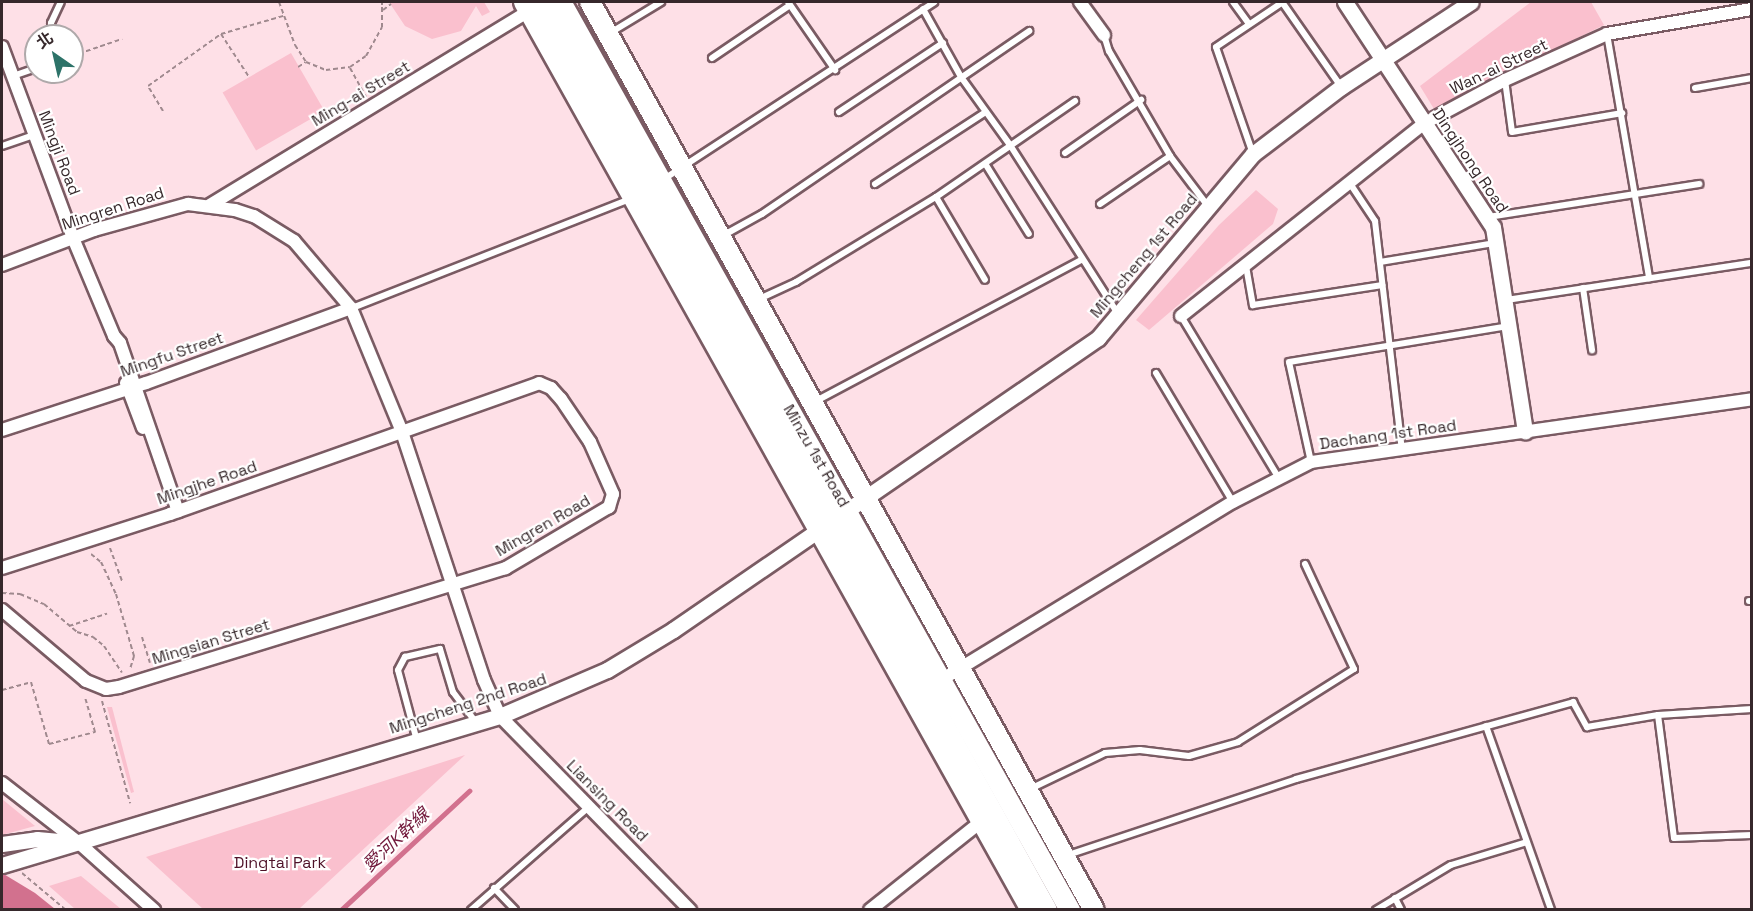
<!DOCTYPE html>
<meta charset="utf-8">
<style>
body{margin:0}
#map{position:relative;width:1753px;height:911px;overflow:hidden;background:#fee0e7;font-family:"Space Grotesk","Noto Sans TC",sans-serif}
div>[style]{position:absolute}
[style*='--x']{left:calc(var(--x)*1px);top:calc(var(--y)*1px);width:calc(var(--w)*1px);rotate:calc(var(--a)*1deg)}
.green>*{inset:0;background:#fac0ce;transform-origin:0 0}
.water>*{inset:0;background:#d2718e}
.stream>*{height:4.5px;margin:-2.25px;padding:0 2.25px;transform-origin:2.25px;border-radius:2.25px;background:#d2718e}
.path>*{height:2px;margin-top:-1px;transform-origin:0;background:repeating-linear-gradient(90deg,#9f898e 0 4.5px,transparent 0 7.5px)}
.roads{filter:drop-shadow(2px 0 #7a5b63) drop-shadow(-2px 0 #7a5b63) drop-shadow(0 2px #7a5b63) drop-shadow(0 -2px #7a5b63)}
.service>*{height:6px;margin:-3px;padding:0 3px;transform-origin:3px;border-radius:3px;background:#fff}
.minor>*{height:12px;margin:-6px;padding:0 6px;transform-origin:6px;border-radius:6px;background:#fff}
.tertiary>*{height:15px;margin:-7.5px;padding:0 7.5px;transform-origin:7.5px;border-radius:7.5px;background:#fff}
.primary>*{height:20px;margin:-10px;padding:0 10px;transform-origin:10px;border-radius:10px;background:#fff}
span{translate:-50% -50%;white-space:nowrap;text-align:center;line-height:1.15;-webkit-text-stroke:4.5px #fff;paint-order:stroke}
.street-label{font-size:16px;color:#36282b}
.park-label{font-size:16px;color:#4f1128}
.water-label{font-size:18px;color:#721a3c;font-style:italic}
.frame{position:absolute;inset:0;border:3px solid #36282b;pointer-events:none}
.north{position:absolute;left:24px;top:24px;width:60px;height:60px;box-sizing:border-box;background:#fff;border:2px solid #afa9aa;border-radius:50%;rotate:326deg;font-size:16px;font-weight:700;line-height:24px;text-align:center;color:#36282b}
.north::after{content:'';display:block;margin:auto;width:21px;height:27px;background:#2d7369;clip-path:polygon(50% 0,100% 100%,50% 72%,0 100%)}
</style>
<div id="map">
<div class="green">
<i style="clip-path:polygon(389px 2px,484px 2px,490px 12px,482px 16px,476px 6px,461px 31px,432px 39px,405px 26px)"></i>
<i style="clip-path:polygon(1531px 2px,1591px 2px,1604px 25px,1434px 109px,1420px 86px)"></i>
<i style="left:291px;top:53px;width:67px;height:79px;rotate:60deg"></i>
<i style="clip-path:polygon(1256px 190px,1278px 209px,1273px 224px,1149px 330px,1136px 320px,1219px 225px)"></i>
<i style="clip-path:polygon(107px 707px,112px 707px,134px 792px,131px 793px)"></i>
<i style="clip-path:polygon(465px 755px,299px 909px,203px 909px,146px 857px)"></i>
<i style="clip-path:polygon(2px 799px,35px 826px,2px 835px)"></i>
<i style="clip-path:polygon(81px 876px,121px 909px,75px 909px,49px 886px)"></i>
</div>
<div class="water">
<i style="clip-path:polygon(2px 873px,35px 893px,55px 909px,2px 909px)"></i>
</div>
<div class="stream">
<i style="--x:341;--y:910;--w:175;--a:-42.9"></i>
</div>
<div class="path">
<i style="--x:279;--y:2;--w:46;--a:69.6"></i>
<i style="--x:295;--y:45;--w:20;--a:57"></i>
<i style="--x:306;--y:62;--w:22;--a:22"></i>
<i style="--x:326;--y:70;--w:24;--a:-7"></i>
<i style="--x:350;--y:67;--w:19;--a:-35"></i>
<i style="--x:366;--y:56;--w:33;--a:-61"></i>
<i style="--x:382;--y:27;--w:25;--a:-90"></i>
<i style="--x:383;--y:10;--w:10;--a:-37"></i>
<i style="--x:221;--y:34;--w:51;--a:56.9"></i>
<i style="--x:72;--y:56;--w:53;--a:-18.8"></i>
<i style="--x:298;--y:67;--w:9;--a:-32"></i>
<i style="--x:350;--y:68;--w:33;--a:61"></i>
<i style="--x:163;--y:111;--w:29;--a:-121"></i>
<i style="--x:148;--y:86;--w:90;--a:-35.5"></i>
<i style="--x:221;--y:34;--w:65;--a:-16.2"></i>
<i style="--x:110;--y:548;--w:35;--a:70"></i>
<i style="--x:91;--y:554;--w:13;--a:39"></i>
<i style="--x:101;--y:562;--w:35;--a:65"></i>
<i style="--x:116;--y:594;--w:65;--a:73.8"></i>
<i style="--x:134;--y:656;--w:14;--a:107"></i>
<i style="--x:2;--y:593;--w:18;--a:3"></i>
<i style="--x:20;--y:594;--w:26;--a:23"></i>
<i style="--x:44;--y:604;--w:43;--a:40.3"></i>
<i style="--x:77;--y:632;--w:17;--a:17"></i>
<i style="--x:93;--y:637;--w:14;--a:39"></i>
<i style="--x:104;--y:646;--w:32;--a:56"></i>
<i style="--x:69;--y:626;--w:40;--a:-18"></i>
<i style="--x:142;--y:637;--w:27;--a:73"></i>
<i style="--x:2;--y:690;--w:30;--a:-15"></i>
<i style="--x:31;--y:682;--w:65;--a:73.8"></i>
<i style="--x:49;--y:744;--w:48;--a:-14.6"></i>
<i style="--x:95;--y:732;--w:37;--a:-106"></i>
<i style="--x:102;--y:701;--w:106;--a:74.6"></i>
<i style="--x:22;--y:873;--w:57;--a:40.1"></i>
</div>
<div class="roads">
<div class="service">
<i style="--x:788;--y:2;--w:83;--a:55.3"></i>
<i style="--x:1233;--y:2;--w:27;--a:54"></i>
<i style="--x:1282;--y:2;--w:101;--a:55.1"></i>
<i style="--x:923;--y:9;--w:78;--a:60.8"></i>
<i style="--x:961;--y:77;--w:84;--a:54.2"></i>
<i style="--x:1010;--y:145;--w:201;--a:57.4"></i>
<i style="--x:610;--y:33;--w:60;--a:-31.3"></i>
<i style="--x:1607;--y:34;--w:248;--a:80.2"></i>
<i style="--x:1104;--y:35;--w:17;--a:73"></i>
<i style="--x:1109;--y:51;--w:121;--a:59.8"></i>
<i style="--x:1170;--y:156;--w:61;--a:52.9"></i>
<i style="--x:51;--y:36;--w:13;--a:-90"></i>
<i style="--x:51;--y:23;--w:23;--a:-65"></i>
<i style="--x:712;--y:58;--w:94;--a:-34.2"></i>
<i style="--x:13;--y:76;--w:24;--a:-19"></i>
<i style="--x:1505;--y:80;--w:52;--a:82.3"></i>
<i style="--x:1512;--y:132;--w:112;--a:-9.8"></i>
<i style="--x:1695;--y:88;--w:58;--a:-10"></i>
<i style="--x:839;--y:112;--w:125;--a:-33.6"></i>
<i style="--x:2;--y:146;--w:34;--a:-19"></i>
<i style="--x:1065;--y:153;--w:93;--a:-34.9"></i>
<i style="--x:1253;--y:154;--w:113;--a:-109.1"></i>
<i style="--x:1216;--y:47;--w:81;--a:-33.9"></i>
<i style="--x:986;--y:165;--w:81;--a:58.1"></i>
<i style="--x:664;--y:179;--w:323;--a:-33.2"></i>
<i style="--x:1349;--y:182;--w:47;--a:56.3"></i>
<i style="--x:1375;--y:221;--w:231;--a:83.3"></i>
<i style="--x:875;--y:184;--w:132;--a:-33"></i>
<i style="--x:936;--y:197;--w:96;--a:59.4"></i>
<i style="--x:1100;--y:204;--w:85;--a:-34.4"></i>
<i style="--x:1488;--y:217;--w:214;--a:-8.9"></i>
<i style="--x:724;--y:235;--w:43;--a:-28.9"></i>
<i style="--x:762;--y:214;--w:324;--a:-34.4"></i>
<i style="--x:1380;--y:262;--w:117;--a:-9.4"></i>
<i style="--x:1246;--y:266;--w:40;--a:80"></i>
<i style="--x:1253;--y:305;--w:131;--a:-8.8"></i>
<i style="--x:1583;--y:288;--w:63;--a:81.7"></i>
<i style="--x:759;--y:299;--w:41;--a:-24.7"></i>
<i style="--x:796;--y:282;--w:164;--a:-31.3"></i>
<i style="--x:936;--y:197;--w:169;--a:-34.6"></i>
<i style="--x:1506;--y:300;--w:249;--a:-8.6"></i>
<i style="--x:352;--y:308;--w:299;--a:-21.4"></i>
<i style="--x:1181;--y:316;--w:188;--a:58.9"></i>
<i style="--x:1156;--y:373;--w:150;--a:59.2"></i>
<i style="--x:816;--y:401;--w:300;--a:-28"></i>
<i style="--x:1311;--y:462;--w:102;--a:-102.4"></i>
<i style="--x:1289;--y:362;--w:222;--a:-9.3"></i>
<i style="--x:1749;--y:601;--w:3;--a:0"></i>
<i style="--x:1658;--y:715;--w:124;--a:82.6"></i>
<i style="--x:1674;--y:838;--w:78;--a:-2.2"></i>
<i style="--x:1486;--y:726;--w:195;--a:70.5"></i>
<i style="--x:417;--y:741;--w:73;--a:-105"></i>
<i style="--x:398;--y:670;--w:15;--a:-62"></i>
<i style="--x:405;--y:657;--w:36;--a:-13"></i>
<i style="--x:440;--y:649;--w:45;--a:73.2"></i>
<i style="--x:453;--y:692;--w:39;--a:53"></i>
<i style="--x:1030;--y:789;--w:83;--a:-25.6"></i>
<i style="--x:1105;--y:753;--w:35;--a:-5"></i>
<i style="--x:1140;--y:750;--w:49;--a:7"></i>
<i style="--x:1189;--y:756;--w:51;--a:-15.9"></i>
<i style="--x:1238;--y:742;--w:137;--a:-32.2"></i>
<i style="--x:1354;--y:669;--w:116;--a:-115"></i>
<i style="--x:1068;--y:855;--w:240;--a:-18.4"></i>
<i style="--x:1296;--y:779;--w:288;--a:-15.5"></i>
<i style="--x:1573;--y:702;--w:29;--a:61"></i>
<i style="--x:1587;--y:727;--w:72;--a:-9.6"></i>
<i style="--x:1658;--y:715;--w:94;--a:-3.7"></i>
<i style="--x:494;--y:888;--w:30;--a:46"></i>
<i style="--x:1395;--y:898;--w:13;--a:63"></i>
<i style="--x:471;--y:910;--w:158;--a:-41.2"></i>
<i style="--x:1376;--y:910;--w:87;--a:-31"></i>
<i style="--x:1451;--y:865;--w:79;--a:-16.8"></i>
</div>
<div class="minor">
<i style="--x:1080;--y:2;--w:41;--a:54"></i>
<i style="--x:2;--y:47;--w:204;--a:69.6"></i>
<i style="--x:73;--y:238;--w:106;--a:67.3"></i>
<i style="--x:114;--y:336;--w:9;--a:49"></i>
<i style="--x:120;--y:343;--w:178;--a:71"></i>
<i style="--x:210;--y:205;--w:373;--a:-31.3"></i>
<i style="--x:2;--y:265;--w:98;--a:-20.8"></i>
<i style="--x:94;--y:230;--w:98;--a:-15.5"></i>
<i style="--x:188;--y:204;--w:47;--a:7.3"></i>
<i style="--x:235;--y:210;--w:20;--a:18"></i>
<i style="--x:254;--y:216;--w:47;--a:32"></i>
<i style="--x:294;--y:241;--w:88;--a:49.6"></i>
<i style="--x:351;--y:308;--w:134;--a:67.6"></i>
<i style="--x:402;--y:432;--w:261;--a:71.7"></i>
<i style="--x:484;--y:680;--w:39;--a:66"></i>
<i style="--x:500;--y:716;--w:272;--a:45.6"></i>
<i style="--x:1181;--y:316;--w:309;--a:-38.4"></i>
<i style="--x:1423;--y:124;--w:93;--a:-28.2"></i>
<i style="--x:1505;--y:80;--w:112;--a:-24.3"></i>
<i style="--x:1607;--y:34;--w:147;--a:-9.8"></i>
<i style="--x:126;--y:383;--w:48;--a:69.3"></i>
<i style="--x:2;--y:430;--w:151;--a:-18.1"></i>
<i style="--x:146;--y:383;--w:218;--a:-20.1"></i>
<i style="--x:2;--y:568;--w:176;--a:-17.8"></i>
<i style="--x:170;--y:514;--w:392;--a:-19.5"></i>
<i style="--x:539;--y:383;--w:13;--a:23"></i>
<i style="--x:551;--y:388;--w:15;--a:48"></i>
<i style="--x:561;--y:399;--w:52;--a:56"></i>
<i style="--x:590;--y:442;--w:57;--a:66.1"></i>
<i style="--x:613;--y:494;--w:14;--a:107"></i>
<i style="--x:609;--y:507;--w:120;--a:149.4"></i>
<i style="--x:506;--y:568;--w:405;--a:162.9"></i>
<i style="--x:119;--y:687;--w:13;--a:171"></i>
<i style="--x:106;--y:689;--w:22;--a:-158"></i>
<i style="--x:86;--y:681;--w:110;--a:-139.8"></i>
<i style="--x:941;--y:680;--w:342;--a:-31.4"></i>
<i style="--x:1233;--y:502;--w:88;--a:-27.1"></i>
<i style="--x:1311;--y:462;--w:445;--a:-8.1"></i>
<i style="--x:2;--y:783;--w:98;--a:37.9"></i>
<i style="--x:79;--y:843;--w:101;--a:41.8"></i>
<i style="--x:870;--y:910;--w:149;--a:-38.5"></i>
</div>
<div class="tertiary">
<i style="--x:1345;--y:2;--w:269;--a:56.7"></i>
<i style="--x:1493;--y:227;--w:207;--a:81.1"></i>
<i style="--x:2;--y:844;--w:35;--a:-8"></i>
<i style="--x:37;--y:839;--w:33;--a:5"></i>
<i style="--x:2;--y:865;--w:520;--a:-16.66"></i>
<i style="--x:500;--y:716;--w:116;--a:-23.3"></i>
<i style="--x:607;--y:670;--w:77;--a:-31.2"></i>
<i style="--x:673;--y:630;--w:516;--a:-34.49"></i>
<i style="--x:1098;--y:338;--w:241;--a:-49.9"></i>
<i style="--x:1253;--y:154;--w:111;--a:-37.3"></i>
<i style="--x:1341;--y:87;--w:155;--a:-33.2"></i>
</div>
<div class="primary">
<i style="--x:524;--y:2;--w:1040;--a:60.82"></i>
<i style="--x:543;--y:2;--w:1038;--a:60.97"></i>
<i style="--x:561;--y:2;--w:1041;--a:60.73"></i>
<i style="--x:590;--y:2;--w:1038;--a:60.97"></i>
</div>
</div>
<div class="street-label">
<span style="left:1499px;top:67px;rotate:-26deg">Wan-ai Street</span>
<span style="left:361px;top:94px;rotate:-31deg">Ming-ai Street</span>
<span style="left:59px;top:153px;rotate:69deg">Mingji Road</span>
<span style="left:1470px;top:161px;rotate:56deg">Dingjhong Road</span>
<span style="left:113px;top:209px;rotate:-18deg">Mingren Road</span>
<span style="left:1144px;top:256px;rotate:-50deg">Mingcheng 1st Road</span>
<span style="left:172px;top:355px;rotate:-19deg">Mingfu Street</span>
<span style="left:1388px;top:435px;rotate:-8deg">Dachang 1st Road</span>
<span style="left:816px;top:456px;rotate:60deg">Minzu 1st Road</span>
<span style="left:207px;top:483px;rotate:-19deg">Mingjhe Road</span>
<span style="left:543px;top:526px;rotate:-30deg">Mingren Road</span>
<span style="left:211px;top:642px;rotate:-17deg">Mingsian Street</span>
<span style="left:468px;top:704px;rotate:-18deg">Mingcheng 2nd Road</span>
<span style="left:607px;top:801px;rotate:45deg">Liansing Road</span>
</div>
<div class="park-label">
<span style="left:280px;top:863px">Dingtai Park</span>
</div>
<div class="water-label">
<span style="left:396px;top:840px;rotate:-43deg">愛河K幹線</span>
</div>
<div class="frame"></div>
<div class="north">北</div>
</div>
